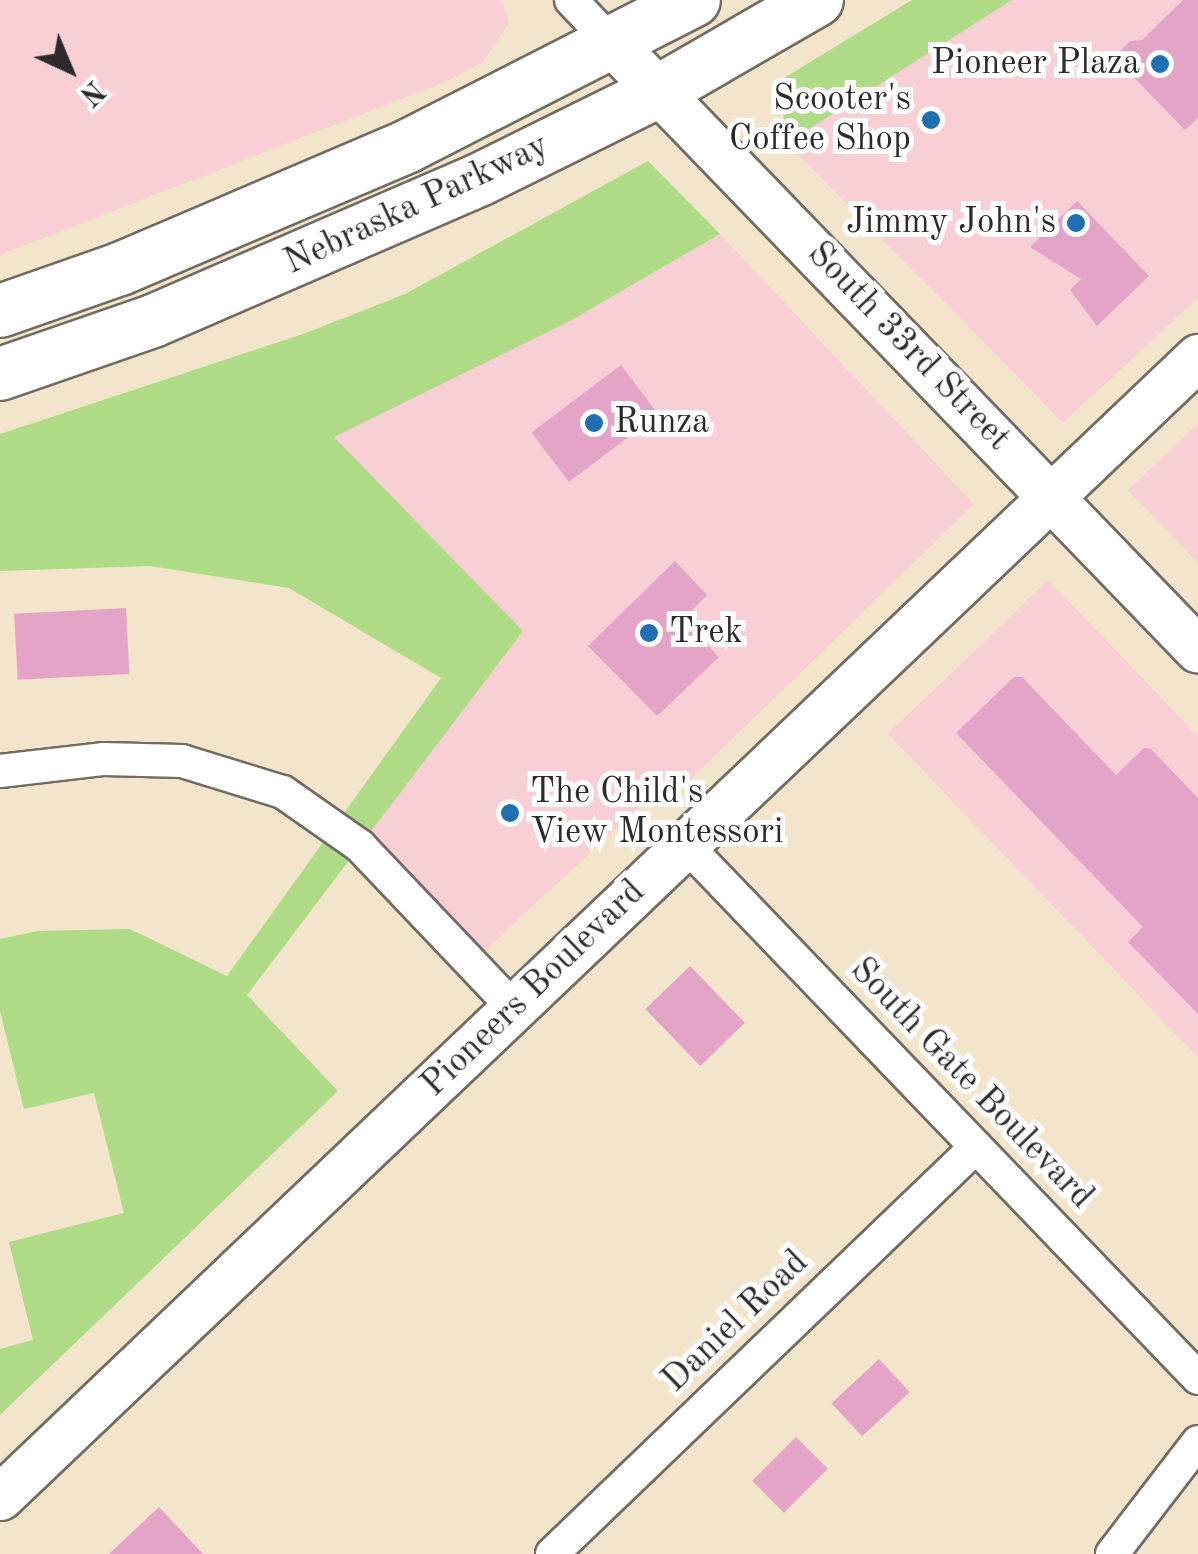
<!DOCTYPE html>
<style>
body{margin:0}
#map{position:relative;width:1198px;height:1554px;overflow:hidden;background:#f3e5cb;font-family:"Old Standard TT",serif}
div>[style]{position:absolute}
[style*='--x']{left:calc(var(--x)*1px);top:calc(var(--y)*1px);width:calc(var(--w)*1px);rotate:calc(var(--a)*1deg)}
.built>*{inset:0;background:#f7cfd5}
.green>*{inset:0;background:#afda86}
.building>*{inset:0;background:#e3a4c7;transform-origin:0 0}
.roads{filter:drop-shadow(2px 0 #716c63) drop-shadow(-2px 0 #716c63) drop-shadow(0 2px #716c63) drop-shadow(0 -2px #716c63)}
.minor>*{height:32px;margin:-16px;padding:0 16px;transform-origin:16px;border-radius:16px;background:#fff}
.secondary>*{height:45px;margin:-22.5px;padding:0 22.5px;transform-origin:22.5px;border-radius:22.5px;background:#fff}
.primary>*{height:52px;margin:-26px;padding:0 26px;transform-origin:26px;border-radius:26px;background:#fff}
.dots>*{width:28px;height:28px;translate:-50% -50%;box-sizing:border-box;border:5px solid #fff;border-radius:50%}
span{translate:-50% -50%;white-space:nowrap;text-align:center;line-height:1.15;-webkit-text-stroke:10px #fff;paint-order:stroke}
.poi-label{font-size:35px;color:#2b2b2b}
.right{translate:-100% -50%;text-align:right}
.left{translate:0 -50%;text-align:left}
.street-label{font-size:35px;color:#2b2b2b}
.north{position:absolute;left:20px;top:20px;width:100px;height:100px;-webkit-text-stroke:8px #fff;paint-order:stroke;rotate:136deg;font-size:28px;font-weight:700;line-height:40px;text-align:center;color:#2b2b2b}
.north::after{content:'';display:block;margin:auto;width:35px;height:45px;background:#2b2b2b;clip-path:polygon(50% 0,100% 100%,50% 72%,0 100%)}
</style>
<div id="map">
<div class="built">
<i style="clip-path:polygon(0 0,502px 0,509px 23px,483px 62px,448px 81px,0 255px)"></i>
<i style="clip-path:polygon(1012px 0,1198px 0,1198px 298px,1063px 423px,787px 143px)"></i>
<i style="clip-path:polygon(720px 234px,974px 504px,680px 790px,669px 779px,472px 963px,360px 846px,523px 631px,333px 437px,570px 321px)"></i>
<i style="clip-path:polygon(1198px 424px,1198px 563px,1128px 490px)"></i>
<i style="clip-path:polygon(1048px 580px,1198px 736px,1198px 1057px,888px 734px)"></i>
</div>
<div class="green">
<i style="clip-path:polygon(912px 0,1012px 0,787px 143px,779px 81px)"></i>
<i style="clip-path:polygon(648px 161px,720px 234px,570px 321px,334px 437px,523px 631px,247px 995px,338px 1091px,0 1415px,0 1349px,33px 1340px,9px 1242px,124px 1213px,94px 1093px,24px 1109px,0 1011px,0 939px,38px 931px,130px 929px,227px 976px,441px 678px,289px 588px,150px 566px,0 571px,0 434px,306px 333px,405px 294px)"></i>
</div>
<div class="building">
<i style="clip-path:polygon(1183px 0,1198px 0,1198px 118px,1185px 130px,1114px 57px,1130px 41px,1142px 40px)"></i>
<i style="clip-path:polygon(1077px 201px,1149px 276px,1097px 326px,1070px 290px,1081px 279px,1030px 247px)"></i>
<i style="left:621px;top:365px;width:62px;height:112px;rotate:53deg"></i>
<i style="clip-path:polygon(675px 561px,707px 595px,683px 620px,719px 657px,657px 716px,588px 646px)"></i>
<i style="left:126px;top:608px;width:66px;height:112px;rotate:87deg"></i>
<i style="clip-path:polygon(1014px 677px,1022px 677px,1116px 775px,1144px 748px,1151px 749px,1198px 798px,1198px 1014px,1128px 942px,1143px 927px,956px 733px)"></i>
<i style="left:690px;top:966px;width:79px;height:62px;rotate:46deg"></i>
<i style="left:879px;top:1359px;width:45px;height:65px;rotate:47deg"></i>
<i style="left:796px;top:1437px;width:45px;height:62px;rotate:45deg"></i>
<i style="clip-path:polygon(159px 1507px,203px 1554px,109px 1554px)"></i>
</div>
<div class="roads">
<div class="minor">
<i style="--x:571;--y:0;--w:64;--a:46.3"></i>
<i style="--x:0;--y:771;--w:105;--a:-6.6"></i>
<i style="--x:104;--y:759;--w:78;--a:1.5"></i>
<i style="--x:182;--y:761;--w:106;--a:17.1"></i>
<i style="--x:283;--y:792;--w:94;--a:35"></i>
<i style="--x:360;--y:846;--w:224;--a:46.5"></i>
<i style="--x:686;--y:845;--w:739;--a:46.15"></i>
<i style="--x:552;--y:1554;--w:588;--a:-43.83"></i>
<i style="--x:1112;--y:1554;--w:141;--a:-52.5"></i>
</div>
<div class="secondary">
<i style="--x:615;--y:46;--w:839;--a:46.01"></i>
<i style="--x:0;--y:1497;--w:1654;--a:-43.58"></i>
</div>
<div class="primary">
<i style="--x:0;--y:311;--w:127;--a:-19.3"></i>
<i style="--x:120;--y:269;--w:311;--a:-23.1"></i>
<i style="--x:406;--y:147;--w:323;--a:-27"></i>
<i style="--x:0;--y:374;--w:162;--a:-19.1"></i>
<i style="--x:153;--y:321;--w:355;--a:-23.4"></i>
<i style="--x:479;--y:180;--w:203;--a:-26.3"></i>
<i style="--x:661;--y:90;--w:180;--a:-30"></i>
</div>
</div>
<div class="dots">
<i style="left:1160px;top:64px;background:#1f6fb2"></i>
<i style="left:931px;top:120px;background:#1f6fb2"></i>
<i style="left:1076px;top:223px;background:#1f6fb2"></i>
<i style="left:594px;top:423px;background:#1f6fb2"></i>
<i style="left:649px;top:633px;background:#1f6fb2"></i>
<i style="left:510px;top:813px;background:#1f6fb2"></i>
</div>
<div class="poi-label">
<span class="right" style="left:1140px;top:64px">Pioneer Plaza</span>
<span class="right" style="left:911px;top:120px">Scooter's<br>Coffee Shop</span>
<span class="right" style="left:1056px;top:223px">Jimmy John's</span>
<span class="left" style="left:614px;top:423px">Runza</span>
<span class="left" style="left:669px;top:633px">Trek</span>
<span class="left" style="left:530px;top:813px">The Child's<br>View Montessori</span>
</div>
<div class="street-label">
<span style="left:417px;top:205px;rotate:-25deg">Nebraska Parkway</span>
<span style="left:908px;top:347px;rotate:46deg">South 33rd Street</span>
<span style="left:534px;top:989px;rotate:-44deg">Pioneers Boulevard</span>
<span style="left:971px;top:1084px;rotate:46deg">South Gate Boulevard</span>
<span style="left:736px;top:1322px;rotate:-44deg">Daniel Road</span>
</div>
<div class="north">N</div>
</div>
